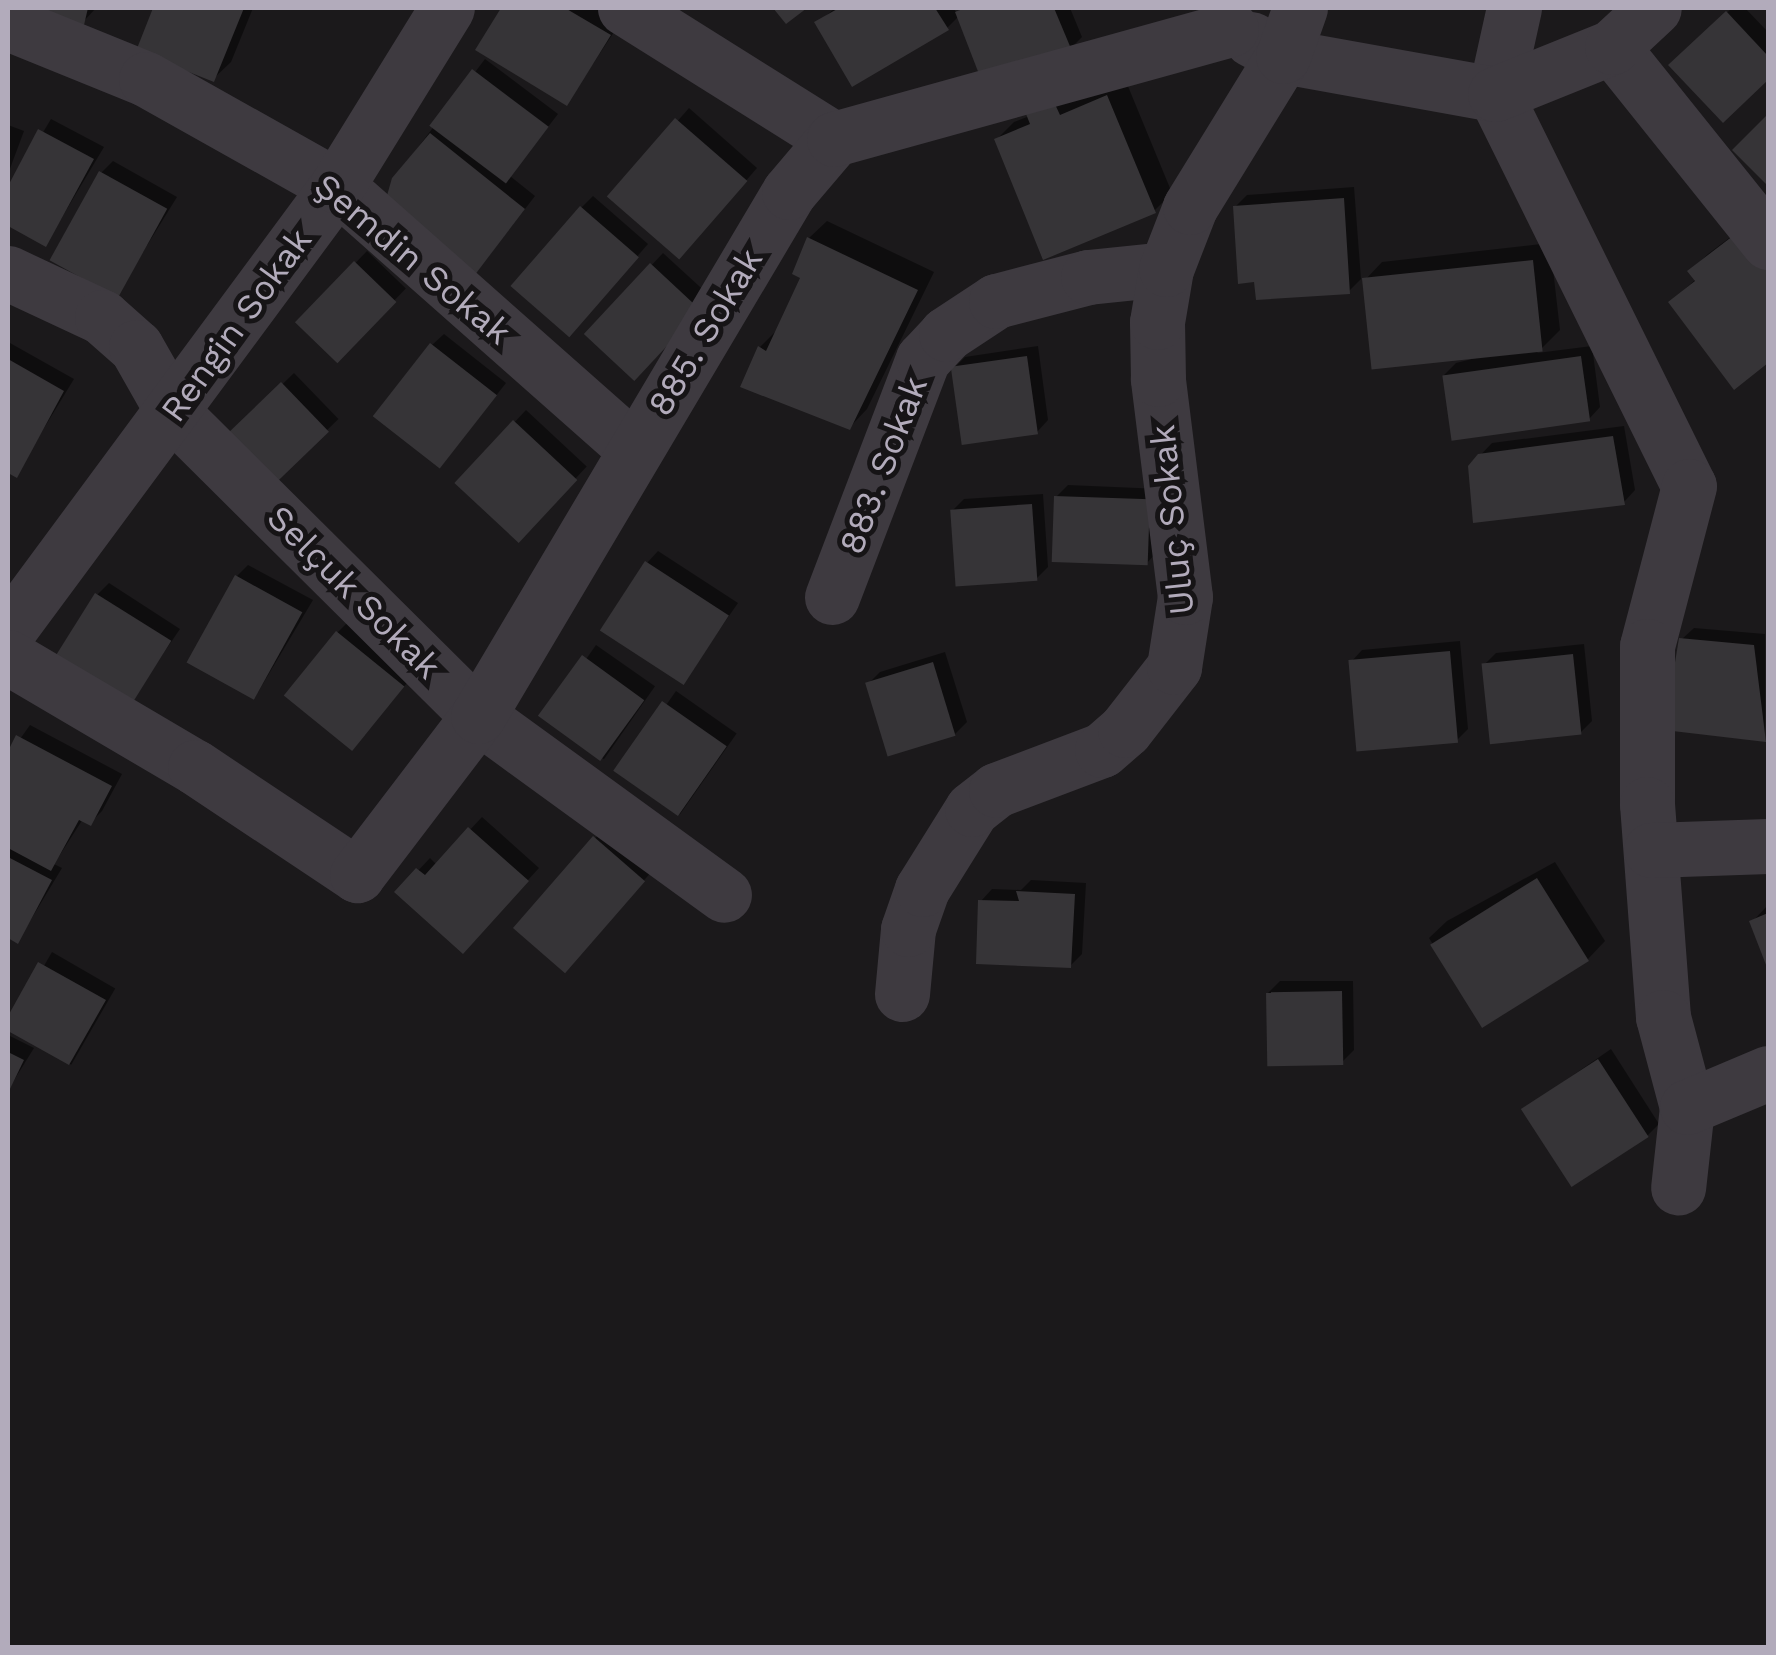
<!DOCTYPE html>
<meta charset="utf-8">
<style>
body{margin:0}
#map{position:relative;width:1776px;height:1655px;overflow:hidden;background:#1b191b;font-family:"Work Sans",sans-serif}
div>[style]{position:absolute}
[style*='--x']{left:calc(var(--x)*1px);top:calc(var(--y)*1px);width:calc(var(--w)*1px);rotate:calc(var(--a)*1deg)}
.shadow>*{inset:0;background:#0007;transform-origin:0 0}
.building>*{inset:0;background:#363437;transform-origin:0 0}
.minor>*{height:55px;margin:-27.5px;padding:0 27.5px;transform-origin:27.5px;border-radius:27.5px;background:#3e3a40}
span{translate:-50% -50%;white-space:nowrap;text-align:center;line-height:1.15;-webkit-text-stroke:10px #161416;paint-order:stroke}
.street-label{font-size:35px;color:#b2abbb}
.frame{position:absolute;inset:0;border:10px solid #b2abbb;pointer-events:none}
</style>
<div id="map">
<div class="shadow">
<i style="clip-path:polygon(24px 8px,96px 8px,83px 22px)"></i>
<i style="clip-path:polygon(156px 8px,253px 8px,231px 62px,213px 79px,139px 50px)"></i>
<i style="clip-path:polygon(504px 8px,595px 8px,620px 23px,567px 103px,478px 50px)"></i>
<i style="clip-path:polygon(835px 8px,953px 8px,957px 13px,962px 8px,1070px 8px,1082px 37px,1070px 49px,959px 16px,947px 28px,818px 23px)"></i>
<i style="clip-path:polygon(1732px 8px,1745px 8px,1768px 32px,1768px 77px,1723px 120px,1672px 65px)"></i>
<i style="clip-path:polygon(485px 59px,558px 114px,510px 176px,535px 196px,485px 261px,394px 179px)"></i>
<i style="clip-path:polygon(1125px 79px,1172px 193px,1154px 211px,997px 139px,1014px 122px)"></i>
<i style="clip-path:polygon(689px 108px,757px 168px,691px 244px,611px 197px)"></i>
<i style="clip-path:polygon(51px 119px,104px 147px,46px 244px,8px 223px,8px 191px)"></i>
<i style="clip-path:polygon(8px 125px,24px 131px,8px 174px)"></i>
<i style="clip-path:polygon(113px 161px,177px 197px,117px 294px,101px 173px)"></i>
<i style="clip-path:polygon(1354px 187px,1361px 279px,1349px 291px,1257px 280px,1235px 207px,1247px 195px)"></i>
<i style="clip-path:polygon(593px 196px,648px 244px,580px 322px,581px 208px)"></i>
<i style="clip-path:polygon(1761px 214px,1768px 224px,1768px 360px,1734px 386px,1671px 302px,1696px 279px,1690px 271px,1708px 254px)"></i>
<i style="clip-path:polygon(827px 221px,934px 272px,867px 409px,850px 427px,760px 347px,777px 330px,803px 277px,809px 238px)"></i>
<i style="clip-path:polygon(1550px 243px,1560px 330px,1537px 353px,1592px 346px,1600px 407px,1589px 419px,1444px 375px,1456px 363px,1496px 353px,1365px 280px,1382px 262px)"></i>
<i style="left:367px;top:251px;width:54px;height:99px;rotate:44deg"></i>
<i style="clip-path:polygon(663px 253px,711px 297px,587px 334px)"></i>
<i style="clip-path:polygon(444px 334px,506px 383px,450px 454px,432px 345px)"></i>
<i style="clip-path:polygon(10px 343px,74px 379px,16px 474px,8px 470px)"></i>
<i style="clip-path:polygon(1038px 346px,1048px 420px,1037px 432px,953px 369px,965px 357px)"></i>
<i style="left:294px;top:373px;width:64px;height:88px;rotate:46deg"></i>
<i style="left:526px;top:410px;width:83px;height:100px;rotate:43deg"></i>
<i style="clip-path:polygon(1624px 426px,1635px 490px,1624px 502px,1470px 466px,1492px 443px)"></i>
<i style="clip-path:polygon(1068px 485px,1161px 489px,1157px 552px,1146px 564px,1056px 497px)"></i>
<i style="clip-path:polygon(1043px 494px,1048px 567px,1037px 578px,952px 511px,964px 499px)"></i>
<i style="clip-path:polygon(658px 551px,738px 603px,683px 682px,647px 563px)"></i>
<i style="clip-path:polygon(248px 565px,313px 600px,255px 697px,237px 576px)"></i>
<i style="clip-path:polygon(109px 583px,180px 629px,128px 705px,97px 595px)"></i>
<i style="clip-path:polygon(349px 621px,415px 673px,365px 735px,337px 633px)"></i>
<i style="clip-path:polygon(1694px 628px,1765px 634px,1765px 740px,1682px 639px)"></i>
<i style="clip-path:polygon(1460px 641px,1468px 729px,1456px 741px,1351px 662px,1362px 650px)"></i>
<i style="clip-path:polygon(1584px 644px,1592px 721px,1581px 732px,1484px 665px,1496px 653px)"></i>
<i style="left:596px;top:645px;width:72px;height:89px;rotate:35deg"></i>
<i style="clip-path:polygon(945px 652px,967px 722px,955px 734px,868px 684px,880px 672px)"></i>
<i style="left:676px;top:691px;width:74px;height:99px;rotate:35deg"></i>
<i style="clip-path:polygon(30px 725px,122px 774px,102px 811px,90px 823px,83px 819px,54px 864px,62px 868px,18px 941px,8px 936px,8px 756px)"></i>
<i style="clip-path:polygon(482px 817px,539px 868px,474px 939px,398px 892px,430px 858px,437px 865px)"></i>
<i style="clip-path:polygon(607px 827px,654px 869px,575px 958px,595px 838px)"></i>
<i style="clip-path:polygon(1555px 862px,1605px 941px,1588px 959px,1479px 1019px,1429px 938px,1447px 921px)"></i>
<i style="clip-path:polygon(1031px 880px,1086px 883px,1082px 954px,1070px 966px,981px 901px,992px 889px,1021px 890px)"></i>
<i style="clip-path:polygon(1768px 905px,1768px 964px,1752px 922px)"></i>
<i style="left:52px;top:952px;width:73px;height:88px;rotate:30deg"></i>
<i style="clip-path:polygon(1280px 981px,1353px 981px,1354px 1050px,1342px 1062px,1268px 993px)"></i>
<i style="clip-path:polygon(8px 1035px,34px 1048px,8px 1090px)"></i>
<i style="clip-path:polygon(1611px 1049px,1659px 1124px,1648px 1135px,1524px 1109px)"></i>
</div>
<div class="building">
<i style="clip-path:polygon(20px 8px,88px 8px,84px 25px)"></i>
<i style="clip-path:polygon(153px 8px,244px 8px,214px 82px,136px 51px)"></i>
<i style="clip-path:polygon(501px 8px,565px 8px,611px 35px,567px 106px,475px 50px)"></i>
<i style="clip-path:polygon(773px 8px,807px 8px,786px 24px)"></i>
<i style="clip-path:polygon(839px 8px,935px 8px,949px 30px,852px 87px,814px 22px)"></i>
<i style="clip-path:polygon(965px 8px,1054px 8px,1072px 51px,984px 87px,955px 12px)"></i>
<i style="clip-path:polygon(1726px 11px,1768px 56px,1768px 80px,1723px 123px,1668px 65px)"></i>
<i style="left:472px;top:69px;width:96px;height:71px;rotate:37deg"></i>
<i style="clip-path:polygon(1107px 95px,1156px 213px,1043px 260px,994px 139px,1030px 124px,1026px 114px,1054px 102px,1060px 115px)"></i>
<i style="clip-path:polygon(1768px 114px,1768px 186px,1732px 150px)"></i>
<i style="left:675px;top:118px;width:96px;height:104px;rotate:41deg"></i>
<i style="clip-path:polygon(38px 129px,94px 159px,46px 247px,8px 226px,8px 186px)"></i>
<i style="clip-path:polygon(430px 133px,525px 209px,474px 276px,386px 199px,392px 178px)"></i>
<i style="left:99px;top:171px;width:78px;height:102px;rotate:29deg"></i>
<i style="clip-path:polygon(1344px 198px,1350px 294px,1256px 300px,1254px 282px,1238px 284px,1233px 206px)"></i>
<i style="left:580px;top:206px;width:78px;height:106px;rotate:41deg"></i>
<i style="clip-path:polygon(1742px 229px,1768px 265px,1768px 363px,1734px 390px,1668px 302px,1695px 281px,1687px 271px)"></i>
<i style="clip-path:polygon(807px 237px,918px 290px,850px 430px,740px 387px,758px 346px,766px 351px,800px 278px,792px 274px)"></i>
<i style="left:1533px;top:260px;width:92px;height:172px;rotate:84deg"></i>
<i style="left:354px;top:261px;width:59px;height:85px;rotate:44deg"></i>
<i style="left:650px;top:263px;width:69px;height:97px;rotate:43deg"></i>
<i style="left:430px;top:343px;width:85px;height:93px;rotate:38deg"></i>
<i style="left:1027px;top:356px;width:79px;height:77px;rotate:82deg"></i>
<i style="left:1581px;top:356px;width:66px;height:140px;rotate:82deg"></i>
<i style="clip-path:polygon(8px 359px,64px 391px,17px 478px,8px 473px)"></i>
<i style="left:281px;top:382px;width:69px;height:75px;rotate:46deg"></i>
<i style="left:513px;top:420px;width:88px;height:86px;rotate:43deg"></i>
<i style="clip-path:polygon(1613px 436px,1625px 505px,1473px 523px,1468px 466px,1478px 454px)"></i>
<i style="left:1054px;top:496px;width:96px;height:66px;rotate:2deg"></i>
<i style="left:1032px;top:504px;width:77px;height:82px;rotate:86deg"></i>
<i style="left:645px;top:561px;width:100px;height:83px;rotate:33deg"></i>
<i style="left:235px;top:575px;width:77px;height:100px;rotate:29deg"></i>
<i style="left:95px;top:593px;width:90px;height:80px;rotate:32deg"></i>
<i style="left:336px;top:631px;width:88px;height:83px;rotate:39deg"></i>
<i style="clip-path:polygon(1679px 638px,1754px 645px,1766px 742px,1664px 730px)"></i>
<i style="left:1450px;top:651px;width:92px;height:102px;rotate:85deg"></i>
<i style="left:1573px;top:654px;width:81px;height:92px;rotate:84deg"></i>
<i style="left:582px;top:655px;width:77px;height:75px;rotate:36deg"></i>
<i style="left:933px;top:662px;width:77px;height:71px;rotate:73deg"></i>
<i style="left:662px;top:701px;width:79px;height:85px;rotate:35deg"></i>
<i style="clip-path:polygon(16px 735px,112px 786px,91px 826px,79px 820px,51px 871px,8px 848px,8px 751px)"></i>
<i style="clip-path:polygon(468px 827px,529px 881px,463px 954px,394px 892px,416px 868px,425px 875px)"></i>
<i style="left:593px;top:836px;width:69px;height:122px;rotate:41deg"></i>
<i style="clip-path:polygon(8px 857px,52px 880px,18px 944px,8px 938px)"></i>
<i style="left:1537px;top:878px;width:98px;height:126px;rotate:58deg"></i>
<i style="clip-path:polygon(1016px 891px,1075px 894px,1071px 968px,976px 964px,978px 900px,1019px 901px)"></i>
<i style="clip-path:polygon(1768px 913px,1768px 970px,1749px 921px)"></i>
<i style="clip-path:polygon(38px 962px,106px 1000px,69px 1065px,8px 1031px,8px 1016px)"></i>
<i style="left:1342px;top:991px;width:74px;height:76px;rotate:89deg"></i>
<i style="clip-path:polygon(8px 1052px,24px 1060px,8px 1093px)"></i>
<i style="left:1598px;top:1059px;width:93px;height:92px;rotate:57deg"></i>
</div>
<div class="minor">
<i style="--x:625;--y:8;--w:247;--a:32.1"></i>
<i style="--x:1514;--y:8;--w:88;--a:102.5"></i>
<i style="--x:1495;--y:94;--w:437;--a:63.7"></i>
<i style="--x:1689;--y:486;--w:165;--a:104.7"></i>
<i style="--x:1647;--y:646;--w:158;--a:90"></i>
<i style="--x:1647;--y:804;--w:214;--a:85.7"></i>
<i style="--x:1663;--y:1017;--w:93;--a:75.1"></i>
<i style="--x:1687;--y:1107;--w:81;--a:96.3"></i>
<i style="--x:8;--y:23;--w:149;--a:22.1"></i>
<i style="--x:146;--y:79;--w:219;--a:29.3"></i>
<i style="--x:337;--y:186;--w:398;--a:41.5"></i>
<i style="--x:1251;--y:39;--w:36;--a:28"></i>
<i style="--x:1283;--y:56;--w:215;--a:10.2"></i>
<i style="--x:1612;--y:47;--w:250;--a:51.3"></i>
<i style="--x:1495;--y:94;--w:126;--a:-21.9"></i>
<i style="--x:1612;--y:47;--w:57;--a:-42.9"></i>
<i style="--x:8;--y:273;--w:104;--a:25.1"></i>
<i style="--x:102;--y:317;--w:45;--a:41.4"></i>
<i style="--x:136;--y:347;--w:77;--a:60.4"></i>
<i style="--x:174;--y:414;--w:429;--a:44.8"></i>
<i style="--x:478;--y:716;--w:304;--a:36"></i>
<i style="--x:832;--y:597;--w:255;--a:-69.1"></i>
<i style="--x:923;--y:359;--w:34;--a:-47"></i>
<i style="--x:946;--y:334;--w:60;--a:-33.4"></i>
<i style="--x:996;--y:301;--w:95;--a:-14.6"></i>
<i style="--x:1088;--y:277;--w:78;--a:-5.9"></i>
<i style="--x:8;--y:631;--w:553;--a:-53.52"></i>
<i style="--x:337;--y:186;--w:209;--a:-58.3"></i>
<i style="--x:8;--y:657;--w:217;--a:30.5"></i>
<i style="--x:195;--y:767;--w:195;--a:33.7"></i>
<i style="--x:357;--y:875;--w:200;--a:-52.7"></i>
<i style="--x:478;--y:716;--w:609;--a:-59.31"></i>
<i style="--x:789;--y:192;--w:70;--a:-49.7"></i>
<i style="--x:834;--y:139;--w:412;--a:-15.5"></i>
<i style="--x:1651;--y:850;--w:117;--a:-2"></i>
<i style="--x:902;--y:994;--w:65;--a:-84.7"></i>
<i style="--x:908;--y:929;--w:42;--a:-70.7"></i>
<i style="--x:922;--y:889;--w:94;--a:-58"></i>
<i style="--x:972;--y:809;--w:31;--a:-38"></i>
<i style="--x:996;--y:790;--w:113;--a:-20.7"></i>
<i style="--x:1102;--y:750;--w:30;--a:-41"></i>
<i style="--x:1125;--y:730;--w:80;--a:-52.1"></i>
<i style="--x:1174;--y:667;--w:71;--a:-81.1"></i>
<i style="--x:1185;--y:597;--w:220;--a:-97.1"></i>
<i style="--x:1158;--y:379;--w:57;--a:-91"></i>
<i style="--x:1157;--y:322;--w:54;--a:-80.4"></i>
<i style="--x:1166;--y:269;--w:66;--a:-68.8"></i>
<i style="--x:1190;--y:207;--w:177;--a:-58.4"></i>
<i style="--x:1283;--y:56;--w:51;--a:-70.5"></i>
<i style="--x:1687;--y:1107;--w:88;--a:-22.8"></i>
</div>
<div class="street-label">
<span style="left:413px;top:259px;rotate:40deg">Şemdin Sokak</span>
<span style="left:236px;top:325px;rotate:-54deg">Rengin Sokak</span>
<span style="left:705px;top:332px;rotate:-59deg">885. Sokak</span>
<span style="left:883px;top:465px;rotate:-69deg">883. Sokak</span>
<span style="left:1172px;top:520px;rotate:-96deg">Uluç Sokak</span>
<span style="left:354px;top:592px;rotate:45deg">Selçuk Sokak</span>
</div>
<div class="frame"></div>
</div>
